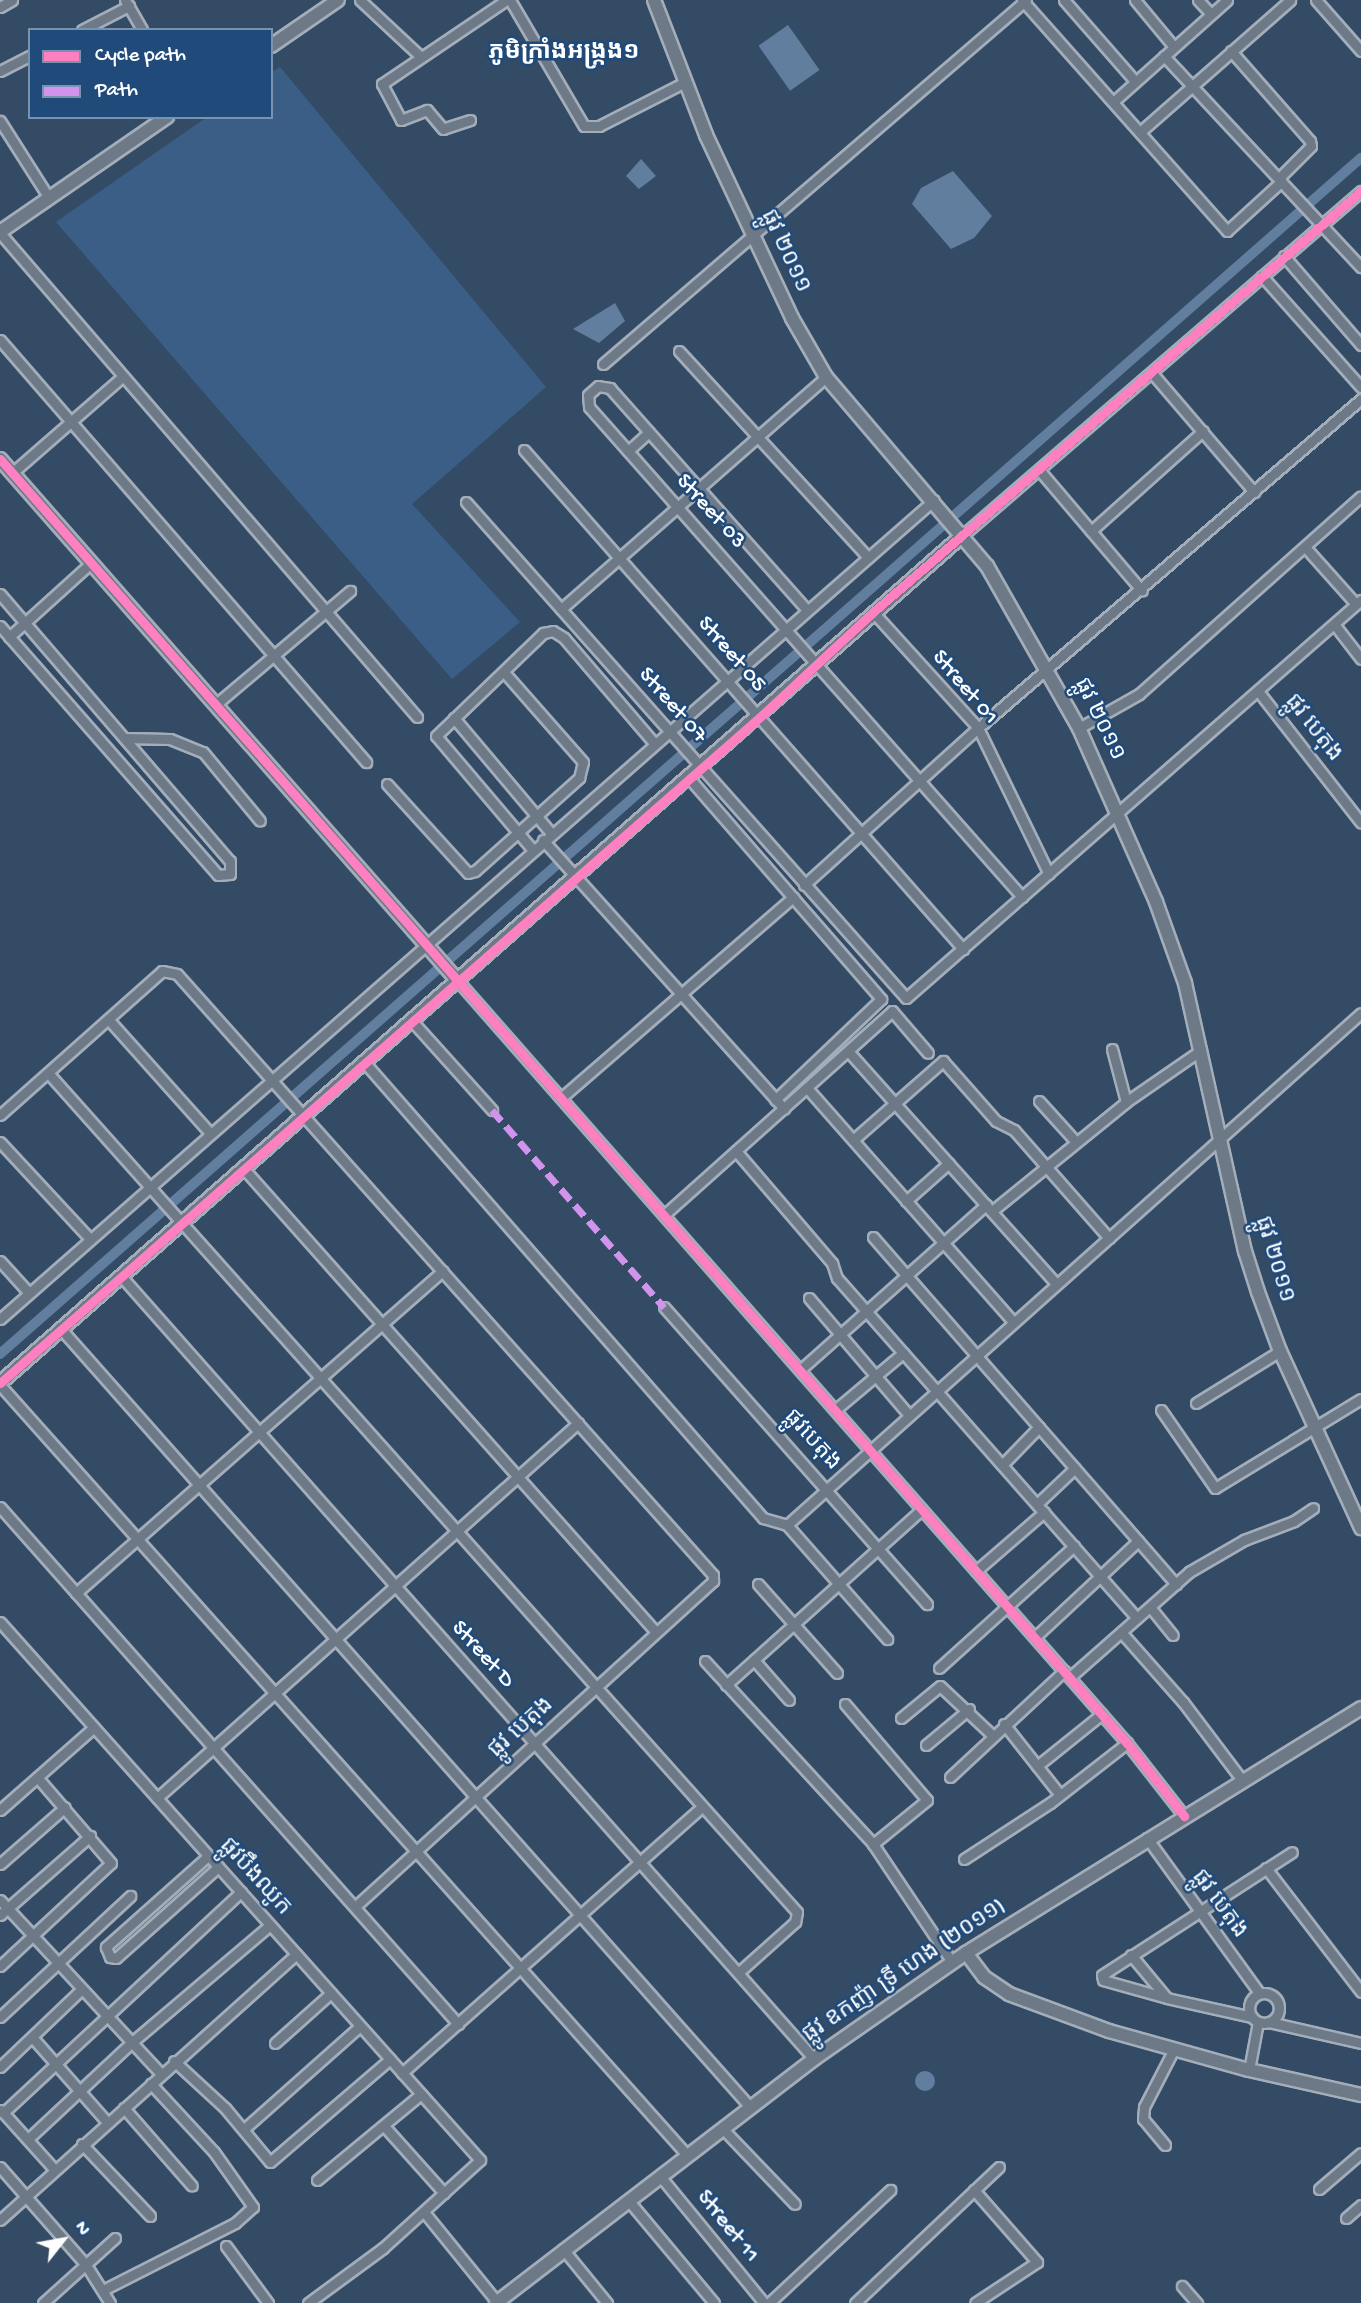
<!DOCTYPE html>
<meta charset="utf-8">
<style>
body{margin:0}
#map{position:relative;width:1361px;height:2303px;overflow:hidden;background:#344b65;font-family:"Gochi Hand","Noto Sans Khmer",sans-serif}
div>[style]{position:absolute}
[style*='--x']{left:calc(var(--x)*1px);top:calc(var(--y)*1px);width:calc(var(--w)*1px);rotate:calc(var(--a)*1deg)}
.green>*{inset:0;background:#3b5e86}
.water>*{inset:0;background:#617e9e;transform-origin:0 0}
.round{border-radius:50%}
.canal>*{height:10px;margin:-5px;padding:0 5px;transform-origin:5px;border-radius:5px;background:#617e9e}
.roads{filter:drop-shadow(2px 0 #a4aeba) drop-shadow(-2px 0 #a4aeba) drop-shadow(0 2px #a4aeba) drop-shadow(0 -2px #a4aeba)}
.street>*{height:9px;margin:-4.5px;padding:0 4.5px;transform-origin:4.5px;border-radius:4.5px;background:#6d7986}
.street>.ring{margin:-4.5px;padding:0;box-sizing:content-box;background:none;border:9px solid #6d7986;border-radius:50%}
.secondary>*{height:12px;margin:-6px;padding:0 6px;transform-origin:6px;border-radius:6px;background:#6d7986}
.quiet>*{height:7px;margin-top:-3.5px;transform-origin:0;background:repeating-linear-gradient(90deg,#d193ec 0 14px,transparent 0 21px)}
.cycleway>*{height:9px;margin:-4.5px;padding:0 4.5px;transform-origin:4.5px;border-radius:4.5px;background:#ff80c0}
span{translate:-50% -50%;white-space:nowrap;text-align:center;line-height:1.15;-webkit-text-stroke:5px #1f4a7a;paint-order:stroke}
.street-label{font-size:23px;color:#fff}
.neighbourhood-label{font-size:24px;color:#fff;font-weight:700}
.legend{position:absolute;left:28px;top:28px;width:245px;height:91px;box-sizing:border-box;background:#1f4a7a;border:2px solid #7992af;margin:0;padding:9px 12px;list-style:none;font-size:21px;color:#fff}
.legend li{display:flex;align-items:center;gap:14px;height:35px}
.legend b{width:35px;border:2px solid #7992af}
.north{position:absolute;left:28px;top:2205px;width:70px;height:70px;-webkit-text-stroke:5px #1f4a7a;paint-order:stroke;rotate:59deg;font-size:19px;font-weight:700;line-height:28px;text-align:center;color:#fff}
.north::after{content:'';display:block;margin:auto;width:24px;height:32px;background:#fff;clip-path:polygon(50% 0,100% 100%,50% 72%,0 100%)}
</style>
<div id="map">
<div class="green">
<i style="clip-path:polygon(280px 67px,546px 387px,412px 504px,520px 622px,452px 679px,56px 222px,207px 117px,271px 117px,271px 73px)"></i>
</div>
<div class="water">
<i style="left:788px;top:25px;width:55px;height:36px;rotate:55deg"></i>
<i style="clip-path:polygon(641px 159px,656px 176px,639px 189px,626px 176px)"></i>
<i style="clip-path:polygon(953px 171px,992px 216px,974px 238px,951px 249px,912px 204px,921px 188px)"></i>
<i style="clip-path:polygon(615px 303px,625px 321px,599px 343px,573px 329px)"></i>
<i class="round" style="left:915px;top:2071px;width:20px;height:20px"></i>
</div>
<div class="canal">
<i style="--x:0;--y:1354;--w:1812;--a:-41.31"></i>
</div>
<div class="roads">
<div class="street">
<i style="--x:125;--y:0;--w:34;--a:60"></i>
<i style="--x:360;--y:0;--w:82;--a:43"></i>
<i style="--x:510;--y:0;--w:146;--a:59.6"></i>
<i style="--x:584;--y:126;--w:15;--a:0"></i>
<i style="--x:599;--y:126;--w:94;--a:-27.1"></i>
<i style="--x:1022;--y:0;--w:309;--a:48.4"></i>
<i style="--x:1227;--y:231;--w:74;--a:-42.3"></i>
<i style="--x:1064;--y:0;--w:108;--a:48.8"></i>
<i style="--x:1135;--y:0;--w:61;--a:50.3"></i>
<i style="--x:1198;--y:0;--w:19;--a:47"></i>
<i style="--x:1316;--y:0;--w:68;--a:48.6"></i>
<i style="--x:0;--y:7;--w:14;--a:-30"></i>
<i style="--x:82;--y:30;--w:53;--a:-27.1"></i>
<i style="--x:1231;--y:51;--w:120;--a:48.7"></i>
<i style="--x:1310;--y:141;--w:5;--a:79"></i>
<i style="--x:1311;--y:146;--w:45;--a:135"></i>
<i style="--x:1164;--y:56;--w:289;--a:47"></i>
<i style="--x:0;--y:71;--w:34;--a:-27"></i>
<i style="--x:1113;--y:102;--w:153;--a:-41.8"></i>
<i style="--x:470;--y:120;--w:28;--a:162"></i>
<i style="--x:443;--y:129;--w:25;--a:-130"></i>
<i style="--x:427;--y:110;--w:28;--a:159"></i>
<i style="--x:401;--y:120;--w:41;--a:-117.8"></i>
<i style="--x:382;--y:84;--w:150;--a:-34.1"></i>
<i style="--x:0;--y:121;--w:91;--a:57.5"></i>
<i style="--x:1140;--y:132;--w:200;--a:-41.3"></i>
<i style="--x:0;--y:233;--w:639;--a:49.25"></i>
<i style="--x:1284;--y:256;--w:118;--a:49.1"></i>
<i style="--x:1262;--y:276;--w:149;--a:48.3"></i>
<i style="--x:0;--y:340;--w:559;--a:49.06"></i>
<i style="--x:679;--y:351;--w:280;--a:47.5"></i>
<i style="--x:603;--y:364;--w:558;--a:-40.71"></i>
<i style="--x:1152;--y:373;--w:157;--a:49.4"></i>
<i style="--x:524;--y:450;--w:665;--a:48.66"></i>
<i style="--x:628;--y:451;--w:28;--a:-42"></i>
<i style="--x:1040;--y:471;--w:157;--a:49.6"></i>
<i style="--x:12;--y:473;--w:147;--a:-41.1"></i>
<i style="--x:466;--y:502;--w:663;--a:48.42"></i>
<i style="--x:906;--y:998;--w:605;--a:-41.18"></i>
<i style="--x:1091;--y:531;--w:150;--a:-41.8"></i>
<i style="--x:964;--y:534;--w:525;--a:-40.83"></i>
<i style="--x:1305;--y:547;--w:76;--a:48.2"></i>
<i style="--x:0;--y:594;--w:352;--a:49.3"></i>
<i style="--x:230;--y:861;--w:13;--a:90"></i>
<i style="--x:230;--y:874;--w:12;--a:175"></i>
<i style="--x:218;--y:875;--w:331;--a:-131.2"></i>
<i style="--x:561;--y:609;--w:352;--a:-41.2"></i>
<i style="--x:807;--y:610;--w:297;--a:-131.6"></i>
<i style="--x:610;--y:388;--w:12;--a:-171"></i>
<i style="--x:598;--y:386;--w:13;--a:138"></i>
<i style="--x:588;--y:395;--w:12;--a:85"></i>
<i style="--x:589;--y:407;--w:654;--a:48.53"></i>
<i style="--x:873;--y:612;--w:156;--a:47.8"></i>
<i style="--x:978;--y:728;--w:162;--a:64.1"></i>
<i style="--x:1334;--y:624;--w:44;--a:52.4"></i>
<i style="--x:9;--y:637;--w:110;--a:-42.1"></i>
<i style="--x:1258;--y:691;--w:167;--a:52"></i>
<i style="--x:215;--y:705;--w:177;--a:-40.2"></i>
<i style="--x:454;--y:718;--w:150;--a:49.9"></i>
<i style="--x:1079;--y:728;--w:69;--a:-29.5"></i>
<i style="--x:1139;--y:694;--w:297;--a:-41.7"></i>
<i style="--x:124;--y:738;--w:46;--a:1.2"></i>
<i style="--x:170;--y:739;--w:35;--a:22"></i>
<i style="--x:203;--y:752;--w:89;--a:50.4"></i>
<i style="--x:689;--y:778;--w:293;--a:49"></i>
<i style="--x:881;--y:999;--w:146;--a:136.4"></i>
<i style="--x:387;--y:784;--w:120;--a:47.7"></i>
<i style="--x:468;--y:873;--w:7;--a:-16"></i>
<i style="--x:475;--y:871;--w:140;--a:-41.8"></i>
<i style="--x:579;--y:778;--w:16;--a:-76"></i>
<i style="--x:583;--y:762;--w:120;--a:-131.3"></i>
<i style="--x:543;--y:840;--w:361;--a:48.1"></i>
<i style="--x:532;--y:849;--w:148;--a:-130.3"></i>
<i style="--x:436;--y:736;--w:149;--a:-43.9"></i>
<i style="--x:543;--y:633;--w:10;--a:-11"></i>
<i style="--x:553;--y:631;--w:13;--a:32"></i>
<i style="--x:564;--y:638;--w:138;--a:49.4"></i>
<i style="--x:804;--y:885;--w:234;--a:-42.1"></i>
<i style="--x:978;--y:728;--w:505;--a:-40.66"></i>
<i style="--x:458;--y:981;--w:1014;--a:48.72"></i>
<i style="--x:1127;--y:1743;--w:93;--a:52"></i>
<i style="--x:109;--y:1020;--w:150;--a:48.2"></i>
<i style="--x:412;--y:1021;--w:120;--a:48"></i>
<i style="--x:1112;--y:1049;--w:55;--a:75.2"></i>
<i style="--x:848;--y:1051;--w:312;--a:48.2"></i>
<i style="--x:365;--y:1063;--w:605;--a:48.82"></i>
<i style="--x:763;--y:1518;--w:25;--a:16"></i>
<i style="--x:787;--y:1525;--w:152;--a:48.7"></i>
<i style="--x:49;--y:1074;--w:1123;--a:48.25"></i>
<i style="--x:797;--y:1912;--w:10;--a:101"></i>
<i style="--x:795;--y:1922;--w:76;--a:138.2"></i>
<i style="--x:807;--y:1088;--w:312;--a:48.6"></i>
<i style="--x:561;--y:1098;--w:307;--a:-40.9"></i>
<i style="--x:1039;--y:1101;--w:55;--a:47.9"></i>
<i style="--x:0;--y:1115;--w:217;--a:-41.6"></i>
<i style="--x:162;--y:971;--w:15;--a:11"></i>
<i style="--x:177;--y:974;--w:805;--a:48.27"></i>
<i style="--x:713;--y:1575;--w:6;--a:90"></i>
<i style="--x:713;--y:1581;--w:484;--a:137.7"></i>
<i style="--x:853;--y:1140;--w:120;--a:-41.3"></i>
<i style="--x:943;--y:1061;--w:80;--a:48.5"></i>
<i style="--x:996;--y:1121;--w:20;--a:27"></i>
<i style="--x:1014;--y:1130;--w:144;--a:48.7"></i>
<i style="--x:0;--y:1142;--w:132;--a:47.1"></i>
<i style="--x:736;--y:1151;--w:148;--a:49.4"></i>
<i style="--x:832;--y:1263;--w:16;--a:72"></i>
<i style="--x:837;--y:1278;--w:453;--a:48.6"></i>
<i style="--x:244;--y:1169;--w:620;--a:48.34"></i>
<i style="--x:906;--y:1201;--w:57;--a:-41.5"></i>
<i style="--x:992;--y:1211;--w:173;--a:-39.1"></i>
<i style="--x:1126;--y:1102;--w:91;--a:-34.7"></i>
<i style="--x:664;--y:1215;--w:306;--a:-41.8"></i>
<i style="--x:892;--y:1011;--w:55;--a:49.4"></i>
<i style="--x:873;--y:1237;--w:461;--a:48.9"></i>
<i style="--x:0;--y:1261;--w:43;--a:47.8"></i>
<i style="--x:121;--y:1276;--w:1046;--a:48.49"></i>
<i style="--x:809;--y:1298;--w:154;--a:49.5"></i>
<i style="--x:664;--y:1307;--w:397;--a:48.5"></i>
<i style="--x:0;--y:1319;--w:1242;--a:-41.25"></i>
<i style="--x:61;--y:1329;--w:1039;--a:48.47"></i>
<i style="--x:800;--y:1370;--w:249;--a:-41.6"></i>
<i style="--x:0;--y:1385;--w:1032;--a:48.26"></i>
<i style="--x:1196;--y:1403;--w:99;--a:-31.8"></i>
<i style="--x:835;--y:1410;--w:89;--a:-40"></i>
<i style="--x:1161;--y:1410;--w:95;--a:55.3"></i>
<i style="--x:1215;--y:1488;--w:171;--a:-31.4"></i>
<i style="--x:1002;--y:1465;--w:53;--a:-45.8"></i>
<i style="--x:1037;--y:1504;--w:52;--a:-43.5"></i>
<i style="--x:0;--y:1507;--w:691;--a:48.46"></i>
<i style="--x:787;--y:1525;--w:769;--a:-41.73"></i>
<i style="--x:976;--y:1571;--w:90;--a:-40.9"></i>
<i style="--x:758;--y:1584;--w:119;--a:48.4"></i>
<i style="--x:76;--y:1593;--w:488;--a:-41.3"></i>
<i style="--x:1150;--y:1607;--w:36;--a:51"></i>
<i style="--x:0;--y:1622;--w:721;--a:48.26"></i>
<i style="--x:480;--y:2160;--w:131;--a:137.8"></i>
<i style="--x:383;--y:2248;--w:93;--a:143.7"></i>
<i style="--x:1121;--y:1632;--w:94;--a:48.5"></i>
<i style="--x:1183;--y:1702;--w:98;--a:52.9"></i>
<i style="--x:1035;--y:1637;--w:141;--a:-43"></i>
<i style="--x:754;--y:1660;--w:53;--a:48.8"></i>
<i style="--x:705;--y:1661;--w:248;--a:47.4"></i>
<i style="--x:873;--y:1844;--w:142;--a:56.2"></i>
<i style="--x:939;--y:1668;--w:182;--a:-42.1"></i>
<i style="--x:1070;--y:1677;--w:159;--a:-41.4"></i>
<i style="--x:1189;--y:1572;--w:64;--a:-30.2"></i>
<i style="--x:1244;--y:1540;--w:53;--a:-20.8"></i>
<i style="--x:1294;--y:1521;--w:23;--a:-34"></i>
<i style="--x:726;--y:1685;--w:263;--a:-41.9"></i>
<i style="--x:845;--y:1704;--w:126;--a:49.5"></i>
<i style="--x:927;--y:1800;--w:70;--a:140.8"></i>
<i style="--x:901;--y:1718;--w:50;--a:-39.4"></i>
<i style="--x:940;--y:1686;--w:73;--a:43.3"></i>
<i style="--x:1004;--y:1724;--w:90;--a:51.7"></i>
<i style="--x:926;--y:1745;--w:56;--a:-39.9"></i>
<i style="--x:1037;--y:1766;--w:83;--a:-38.7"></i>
<i style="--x:950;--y:1777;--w:156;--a:-42.9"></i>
<i style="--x:157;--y:1798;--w:564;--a:-41.69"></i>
<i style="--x:0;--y:1810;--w:125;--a:-41.4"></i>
<i style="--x:1147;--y:1838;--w:191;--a:54.1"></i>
<i style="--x:208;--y:1856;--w:137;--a:138.3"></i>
<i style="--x:106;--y:1947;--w:11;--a:68"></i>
<i style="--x:110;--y:1957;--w:6;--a:9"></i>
<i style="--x:116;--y:1958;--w:137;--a:-41.7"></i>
<i style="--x:964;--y:1859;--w:103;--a:-33.1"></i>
<i style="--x:1050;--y:1803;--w:98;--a:-37.9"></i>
<i style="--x:0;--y:1864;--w:86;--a:-41.2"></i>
<i style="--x:1266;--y:1868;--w:156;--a:52.5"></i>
<i style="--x:0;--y:1900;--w:237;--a:47.2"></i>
<i style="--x:0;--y:1915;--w:120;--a:-41.3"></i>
<i style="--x:1131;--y:1955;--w:55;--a:50.2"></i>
<i style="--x:0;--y:1966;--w:151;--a:-42.9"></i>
<i style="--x:111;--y:1863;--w:113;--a:-130.7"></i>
<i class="ring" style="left:1249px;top:1993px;width:21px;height:21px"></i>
<i style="--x:0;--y:2017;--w:178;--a:-42.9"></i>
<i style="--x:1252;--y:2017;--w:87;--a:-167.4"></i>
<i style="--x:1167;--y:1998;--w:66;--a:-164.3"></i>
<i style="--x:1103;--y:1980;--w:5;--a:-101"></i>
<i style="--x:1102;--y:1975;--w:226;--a:-32.9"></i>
<i style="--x:1269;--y:2022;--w:94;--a:12.9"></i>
<i style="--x:32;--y:2037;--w:113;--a:48.6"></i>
<i style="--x:275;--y:2043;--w:75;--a:-41.8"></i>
<i style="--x:174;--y:2061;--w:69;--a:42.7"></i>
<i style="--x:225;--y:2108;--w:70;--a:50.2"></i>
<i style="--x:270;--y:2162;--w:158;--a:-40.6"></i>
<i style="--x:0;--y:2067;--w:113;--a:-43.6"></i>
<i style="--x:1249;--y:2070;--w:49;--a:-79.4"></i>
<i style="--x:402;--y:2073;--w:401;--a:-41.6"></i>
<i style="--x:124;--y:2108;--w:103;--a:48.9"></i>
<i style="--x:1;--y:2110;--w:79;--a:48.1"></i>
<i style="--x:3;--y:2113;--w:325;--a:-42.9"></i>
<i style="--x:384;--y:2126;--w:90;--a:48.2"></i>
<i style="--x:722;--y:2128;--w:105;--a:46.2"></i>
<i style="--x:244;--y:2129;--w:155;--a:-41.6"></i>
<i style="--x:28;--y:2139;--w:141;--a:-43"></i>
<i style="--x:131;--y:2043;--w:182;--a:-40.3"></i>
<i style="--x:82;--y:2144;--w:99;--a:46.6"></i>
<i style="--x:1165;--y:2145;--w:34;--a:-130"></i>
<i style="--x:1143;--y:2119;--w:12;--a:-85"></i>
<i style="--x:1144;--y:2107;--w:65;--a:-62.7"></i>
<i style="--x:0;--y:2167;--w:130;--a:48.7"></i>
<i style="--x:86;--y:2265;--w:45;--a:57.7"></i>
<i style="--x:660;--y:2176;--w:164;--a:50.7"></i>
<i style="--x:317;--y:2180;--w:135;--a:-39.6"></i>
<i style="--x:1319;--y:2189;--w:55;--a:-40.6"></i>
<i style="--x:974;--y:2190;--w:96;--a:48.8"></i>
<i style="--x:1037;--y:2262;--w:74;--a:146.5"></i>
<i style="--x:628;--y:2200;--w:134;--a:50.1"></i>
<i style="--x:424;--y:2212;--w:117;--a:50.9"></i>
<i style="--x:1346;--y:2218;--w:20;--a:-41"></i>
<i style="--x:0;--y:2220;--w:398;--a:-41.9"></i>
<i style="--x:226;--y:2246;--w:71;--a:53.6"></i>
<i style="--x:563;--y:2249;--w:70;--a:50.8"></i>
<i style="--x:1182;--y:2286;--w:23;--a:49"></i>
<i style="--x:103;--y:2290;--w:148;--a:-26.9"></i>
<i style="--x:235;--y:2223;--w:24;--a:-42"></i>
<i style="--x:253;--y:2207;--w:67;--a:-125.3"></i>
<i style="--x:214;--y:2152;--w:93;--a:-132.8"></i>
<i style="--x:43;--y:2303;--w:97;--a:-42.1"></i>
<i style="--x:769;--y:2303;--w:166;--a:-43"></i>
<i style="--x:855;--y:2303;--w:198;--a:-43.4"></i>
</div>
<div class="secondary">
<i style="--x:654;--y:0;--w:145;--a:68.9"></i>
<i style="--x:706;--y:135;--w:202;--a:64.8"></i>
<i style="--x:792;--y:318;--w:68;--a:60"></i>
<i style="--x:826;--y:377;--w:248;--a:49.6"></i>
<i style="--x:987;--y:566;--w:186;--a:60.4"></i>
<i style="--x:1079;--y:728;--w:190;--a:66.1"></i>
<i style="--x:1156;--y:902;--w:86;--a:70.3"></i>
<i style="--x:1185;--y:983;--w:275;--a:77.4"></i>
<i style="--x:1245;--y:1251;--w:43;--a:72.4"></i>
<i style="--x:1258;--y:1292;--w:63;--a:69.6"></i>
<i style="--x:1280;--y:1351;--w:195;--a:65.4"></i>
<i style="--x:271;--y:46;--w:81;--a:-34.5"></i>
<i style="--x:0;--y:232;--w:203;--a:-34.6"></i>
<i style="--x:0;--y:459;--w:694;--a:48.74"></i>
<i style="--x:0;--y:1383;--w:1285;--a:-41.37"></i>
<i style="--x:966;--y:1953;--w:30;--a:53"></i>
<i style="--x:984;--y:1977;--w:30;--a:34"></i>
<i style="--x:1009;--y:1994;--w:107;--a:20.3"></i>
<i style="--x:1109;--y:2031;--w:145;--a:15.6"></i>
<i style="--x:1249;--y:2070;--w:115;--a:12.6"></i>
<i style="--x:496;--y:2303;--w:401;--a:-37.5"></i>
<i style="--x:814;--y:2059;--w:185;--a:-34.9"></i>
<i style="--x:966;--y:1953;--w:465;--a:-31.8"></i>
</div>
</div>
<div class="quiet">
<i style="--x:492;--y:1110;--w:262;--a:48.9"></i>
</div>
<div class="cycleway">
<i style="--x:0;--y:459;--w:1708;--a:48.73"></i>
<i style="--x:1127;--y:1743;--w:93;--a:52"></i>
<i style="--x:0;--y:1383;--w:1011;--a:-41.23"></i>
<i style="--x:760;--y:717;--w:154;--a:-42.9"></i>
<i style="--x:873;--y:612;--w:645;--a:-40.78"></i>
</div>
<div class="street-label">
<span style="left:784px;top:252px;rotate:65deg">ផ្លូវ ២០១១</span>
<span style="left:710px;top:512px;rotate:48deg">Street 03</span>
<span style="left:731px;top:655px;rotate:49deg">Street 05</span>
<span style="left:964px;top:688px;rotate:50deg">Street 01</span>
<span style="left:672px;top:706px;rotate:49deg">Street 07</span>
<span style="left:1098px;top:720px;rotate:64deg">ផ្លូវ ២០១១</span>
<span style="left:1312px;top:729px;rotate:52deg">ផ្លូវ បេតុង</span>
<span style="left:1273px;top:1260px;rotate:73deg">ផ្លូវ ២០១១</span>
<span style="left:811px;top:1441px;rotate:48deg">ផ្លូវបេតុង</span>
<span style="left:482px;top:1655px;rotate:48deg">Street D</span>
<span style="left:522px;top:1729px;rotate:-42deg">ផ្លូវ បេតុង</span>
<span style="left:254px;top:1878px;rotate:48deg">ផ្លូវបឹងឈូក</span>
<span style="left:1218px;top:1905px;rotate:54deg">ផ្លូវ បេតុង</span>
<span style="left:905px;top:1972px;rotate:-34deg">ផ្លូវ ឧកញ៉ា ទ្រី ហេង (២០១១)</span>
<span style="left:727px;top:2227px;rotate:51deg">Street 11</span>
</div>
<div class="neighbourhood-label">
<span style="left:564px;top:54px">ភូមិក្រាំងអង្រ្កង១</span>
</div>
<ul class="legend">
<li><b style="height:9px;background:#ff80c0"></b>Cycle path</li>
<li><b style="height:9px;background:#d193ec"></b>Path</li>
</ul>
<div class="north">N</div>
</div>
